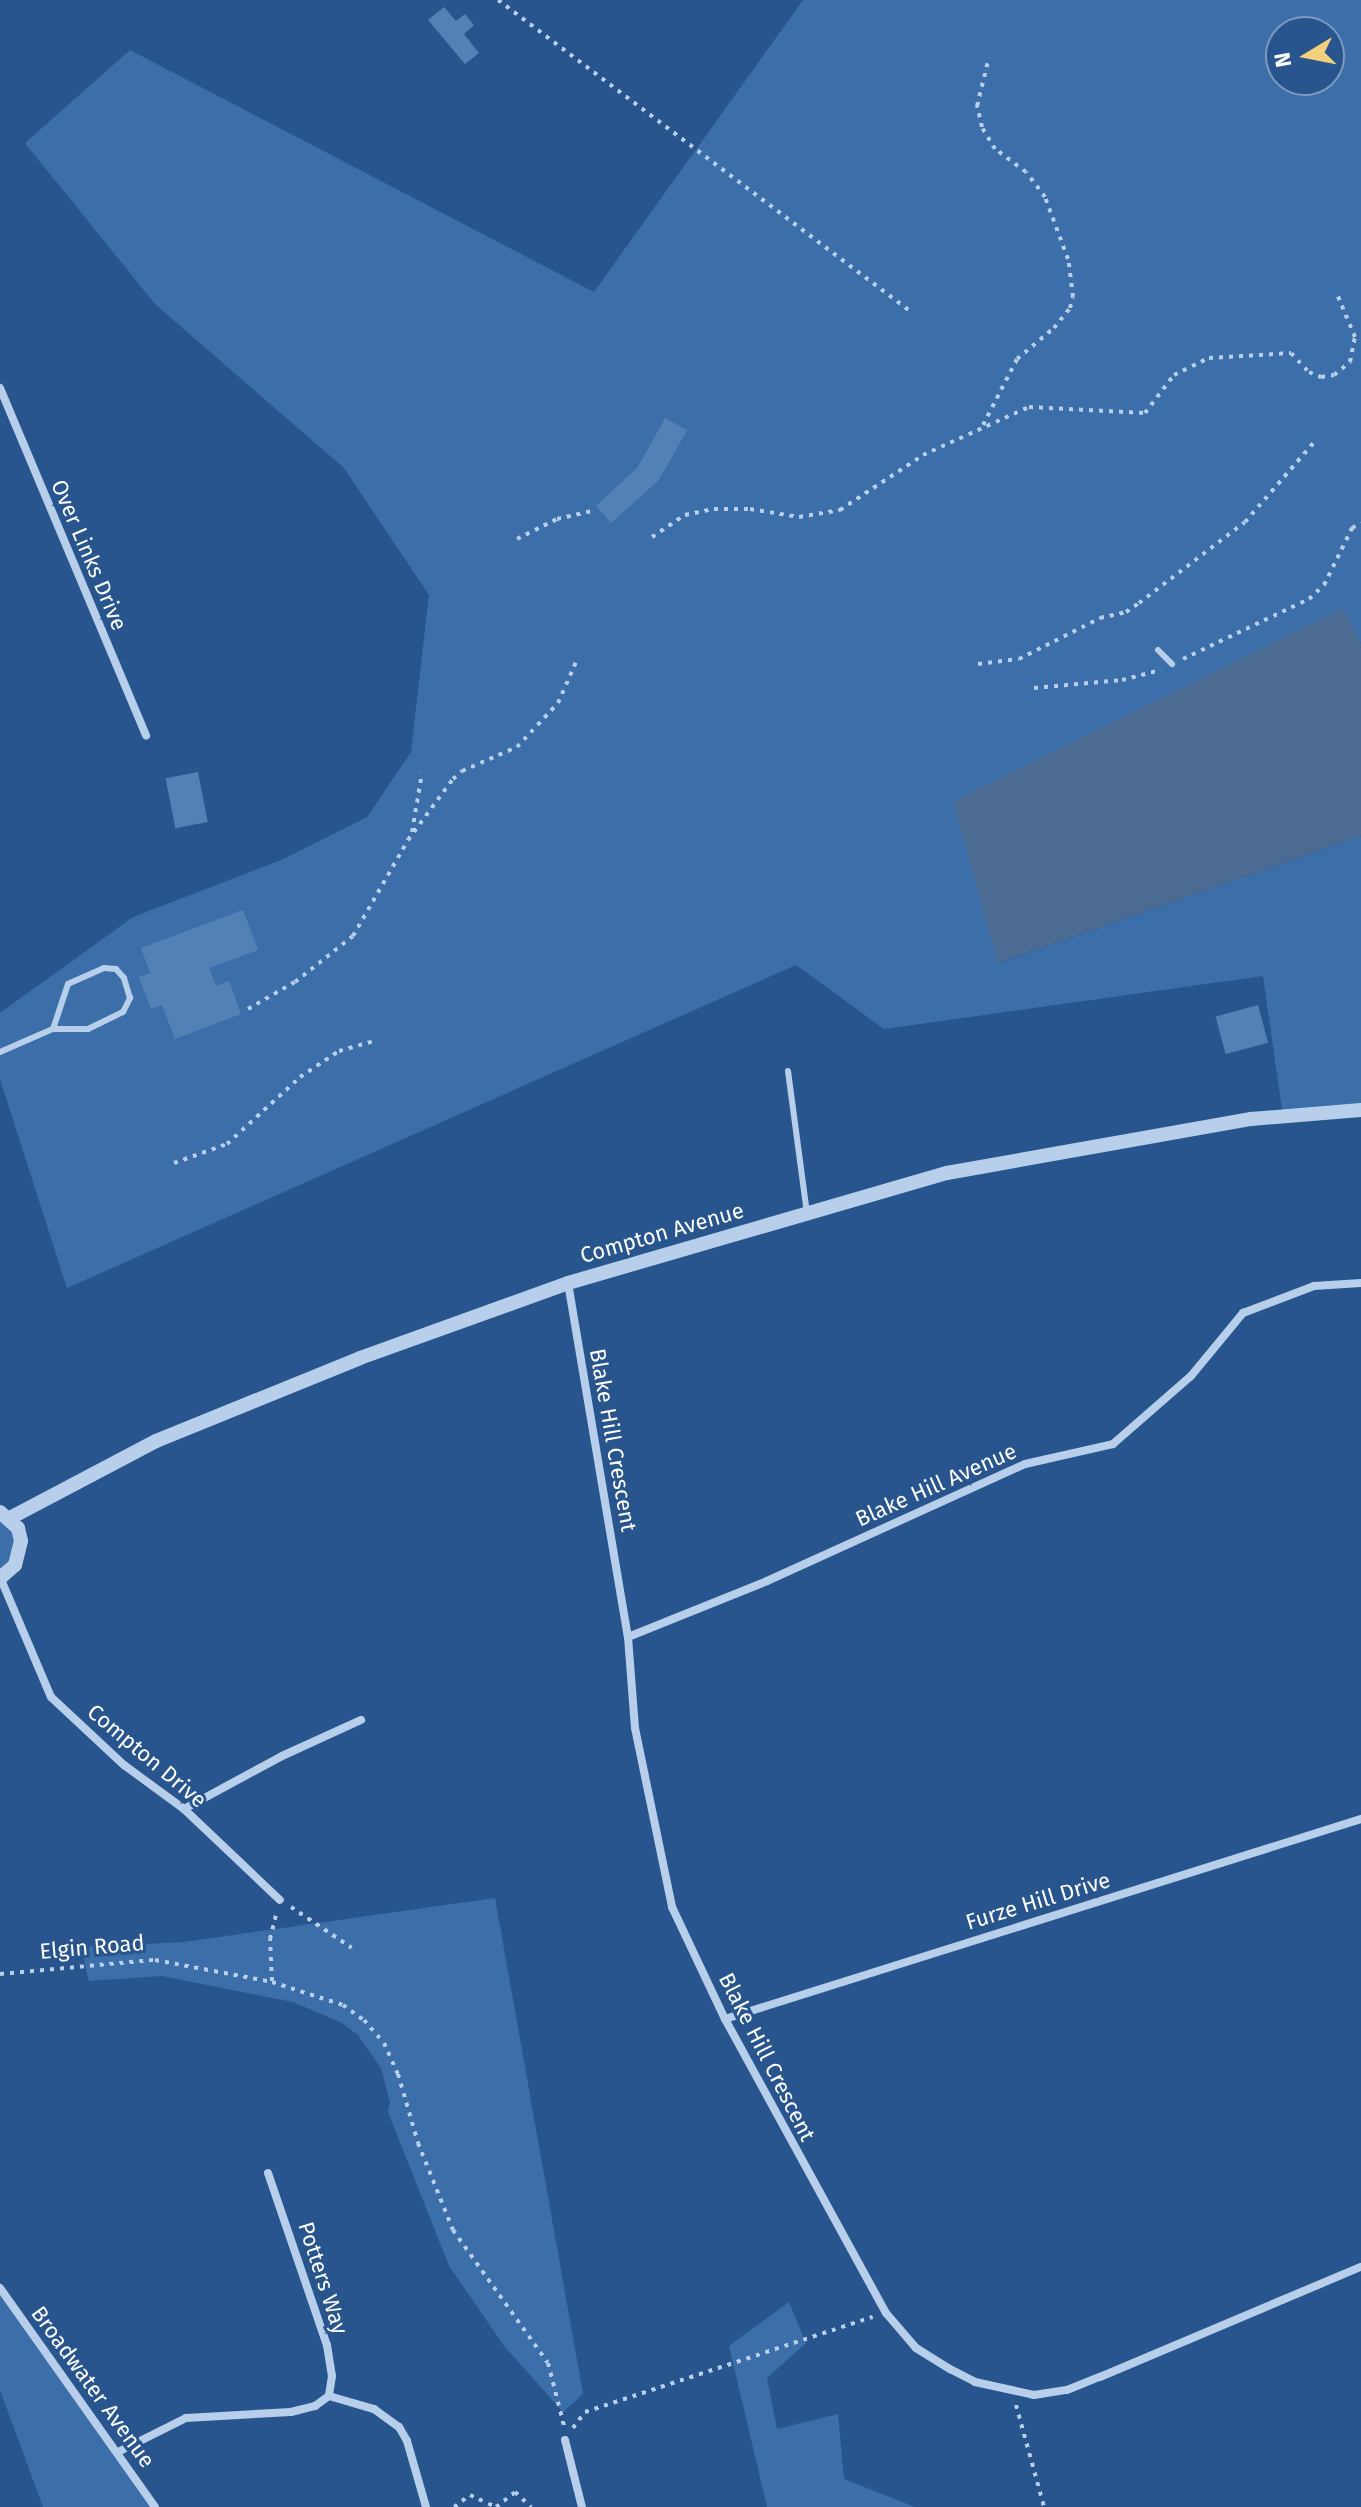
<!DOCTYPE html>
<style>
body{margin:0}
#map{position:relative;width:1361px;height:2507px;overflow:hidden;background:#28558d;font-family:"Fira Sans",sans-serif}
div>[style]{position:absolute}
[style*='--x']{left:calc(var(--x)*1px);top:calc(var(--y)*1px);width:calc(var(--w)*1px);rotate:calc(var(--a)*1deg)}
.green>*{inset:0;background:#3c6fa9}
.water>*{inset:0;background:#4b6b92}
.building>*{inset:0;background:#5481b5;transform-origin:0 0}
.path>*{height:4px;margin-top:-2px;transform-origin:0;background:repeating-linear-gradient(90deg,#b7cfea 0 4px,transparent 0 10px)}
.service>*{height:6px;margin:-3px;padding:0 3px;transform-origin:3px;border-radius:3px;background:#b7cfea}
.minor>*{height:8px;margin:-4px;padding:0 4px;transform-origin:4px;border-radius:4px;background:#b7cfea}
.tertiary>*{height:14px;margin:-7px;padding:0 7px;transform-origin:7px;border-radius:7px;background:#b7cfea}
span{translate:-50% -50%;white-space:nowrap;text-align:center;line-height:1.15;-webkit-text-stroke:6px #28558d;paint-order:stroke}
.street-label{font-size:22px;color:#fff}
.north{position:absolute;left:1265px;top:16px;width:80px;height:80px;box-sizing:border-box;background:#28558d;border:2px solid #7e99bb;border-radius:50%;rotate:260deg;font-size:22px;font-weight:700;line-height:32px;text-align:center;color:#fff}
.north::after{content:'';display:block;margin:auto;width:28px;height:36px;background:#f2cf7d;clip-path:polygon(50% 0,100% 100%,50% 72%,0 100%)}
</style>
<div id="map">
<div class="green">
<i style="clip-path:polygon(evenodd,803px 0,1361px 0,1361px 644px,1342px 609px,999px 963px,1361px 836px,1361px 1110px,1283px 1117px,1263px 976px,884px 1029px,796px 965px,67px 1288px,0 1079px,0 1013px,133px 917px,281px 860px,367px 817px,411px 752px,429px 595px,344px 468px,155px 304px,25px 143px,130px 50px,594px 292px,803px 0,1281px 32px,1329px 32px,1329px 80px,1281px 80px,1281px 32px)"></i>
<i style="clip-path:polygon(0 1512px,21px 1541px,0 1577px)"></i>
<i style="clip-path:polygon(495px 1898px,583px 2394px,563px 2412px,505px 2347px,449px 2266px,388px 2112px,390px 2103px,381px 2068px,358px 2035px,342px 2023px,293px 2002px,162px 1976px,89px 1981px,85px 1965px,83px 1947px,184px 1942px)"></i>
<i style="clip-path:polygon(0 2288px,155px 2507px,43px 2507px,0 2390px)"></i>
<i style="clip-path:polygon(789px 2302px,806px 2343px,767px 2378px,777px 2429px,838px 2414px,844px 2479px,915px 2507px,767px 2507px,729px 2346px)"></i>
</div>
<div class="water">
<i style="clip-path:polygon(1343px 608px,1361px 644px,1361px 836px,998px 963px,953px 801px)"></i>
</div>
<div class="building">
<i style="clip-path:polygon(444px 7px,456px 21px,465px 14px,474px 25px,464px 34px,479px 53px,465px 64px,428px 20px)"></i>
<i style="clip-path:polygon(665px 418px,687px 430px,659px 480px,611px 523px,596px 506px,638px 467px)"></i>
<i style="left:198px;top:772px;width:51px;height:33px;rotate:79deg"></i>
<i style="clip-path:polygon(243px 910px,258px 950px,209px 968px,216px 986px,229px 981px,241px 1014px,175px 1039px,162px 1005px,151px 1009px,139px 977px,150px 973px,141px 948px)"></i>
<i style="left:1258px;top:1005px;width:39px;height:44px;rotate:75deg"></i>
</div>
<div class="path">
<i style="--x:498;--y:0;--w:516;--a:37.05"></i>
<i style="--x:983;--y:425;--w:74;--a:-62.7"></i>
<i style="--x:1017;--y:359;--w:48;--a:-40"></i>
<i style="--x:1054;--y:328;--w:26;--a:-51"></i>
<i style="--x:1070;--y:308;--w:11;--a:-75"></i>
<i style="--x:1073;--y:297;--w:38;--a:-97"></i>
<i style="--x:1068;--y:259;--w:66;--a:-110.4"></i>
<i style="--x:1045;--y:197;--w:31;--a:-127"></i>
<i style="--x:1026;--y:172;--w:39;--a:-143"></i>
<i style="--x:995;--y:149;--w:26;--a:-121"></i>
<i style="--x:982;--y:127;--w:22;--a:-103"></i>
<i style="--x:977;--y:106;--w:50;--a:-76.2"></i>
<i style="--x:652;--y:537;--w:40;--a:-34"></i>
<i style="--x:685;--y:515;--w:30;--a:-12"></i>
<i style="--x:714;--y:509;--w:36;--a:0"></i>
<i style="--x:750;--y:509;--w:50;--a:9.3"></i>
<i style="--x:799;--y:517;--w:42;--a:-9.7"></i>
<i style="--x:840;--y:510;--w:100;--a:-33.5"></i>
<i style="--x:923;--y:455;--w:116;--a:-24.4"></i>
<i style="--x:1029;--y:407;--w:116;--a:3"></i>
<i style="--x:1145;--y:413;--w:48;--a:-52.7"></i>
<i style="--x:1174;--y:375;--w:39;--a:-26"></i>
<i style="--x:1209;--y:358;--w:82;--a:-3.5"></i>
<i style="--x:1291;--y:353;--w:26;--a:47"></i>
<i style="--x:1309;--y:372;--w:13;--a:23"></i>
<i style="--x:1321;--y:377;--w:13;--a:-9"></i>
<i style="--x:1334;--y:375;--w:21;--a:-39"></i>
<i style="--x:1350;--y:362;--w:25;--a:-79"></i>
<i style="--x:1355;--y:337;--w:47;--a:-112.7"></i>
<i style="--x:517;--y:539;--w:45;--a:-26.6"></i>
<i style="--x:557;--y:519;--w:37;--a:-13"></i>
<i style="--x:1183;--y:659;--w:140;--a:-25.5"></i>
<i style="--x:1309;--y:599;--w:21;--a:-43"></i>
<i style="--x:1324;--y:585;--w:64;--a:-63.8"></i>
<i style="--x:1352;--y:528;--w:10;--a:-29"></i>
<i style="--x:978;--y:664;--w:41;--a:-7"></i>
<i style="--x:1019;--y:659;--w:91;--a:-26.8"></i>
<i style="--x:1100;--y:618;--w:27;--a:-13"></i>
<i style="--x:1126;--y:612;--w:16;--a:-35"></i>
<i style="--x:1139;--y:603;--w:133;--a:-37.4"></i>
<i style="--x:1245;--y:522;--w:108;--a:-49.1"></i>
<i style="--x:1034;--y:688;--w:88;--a:-5.2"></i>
<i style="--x:1122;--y:680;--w:40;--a:-14.4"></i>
<i style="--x:412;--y:832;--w:60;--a:-80.4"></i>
<i style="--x:248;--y:1009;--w:54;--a:-29.9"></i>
<i style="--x:295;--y:982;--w:74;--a:-38.4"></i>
<i style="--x:353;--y:936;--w:111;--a:-60.2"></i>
<i style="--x:408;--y:840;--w:76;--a:-53.6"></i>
<i style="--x:453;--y:779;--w:12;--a:-42"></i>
<i style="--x:462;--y:771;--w:60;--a:-23.6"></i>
<i style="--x:517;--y:747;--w:60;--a:-47"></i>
<i style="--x:558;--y:703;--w:45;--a:-66.3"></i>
<i style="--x:174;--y:1163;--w:56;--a:-19.7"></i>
<i style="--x:227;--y:1144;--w:99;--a:-42.5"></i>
<i style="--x:300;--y:1077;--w:47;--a:-33.7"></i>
<i style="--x:339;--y:1051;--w:35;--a:-16"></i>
<i style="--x:291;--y:1907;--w:73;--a:33.9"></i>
<i style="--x:0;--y:1974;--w:156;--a:-5.2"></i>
<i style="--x:155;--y:1960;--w:119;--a:10.6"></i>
<i style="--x:272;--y:1982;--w:75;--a:17.9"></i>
<i style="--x:343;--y:2005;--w:26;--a:36"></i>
<i style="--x:364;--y:2020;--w:30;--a:49"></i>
<i style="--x:384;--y:2043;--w:34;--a:66"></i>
<i style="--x:398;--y:2074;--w:72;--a:73.8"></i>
<i style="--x:418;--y:2143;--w:94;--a:68.1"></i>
<i style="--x:453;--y:2230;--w:163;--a:54.5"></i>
<i style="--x:548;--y:2363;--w:65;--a:75.7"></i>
<i style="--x:272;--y:1981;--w:42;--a:-92.7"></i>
<i style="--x:270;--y:1939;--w:29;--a:-76"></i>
<i style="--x:1016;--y:2405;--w:106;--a:74.6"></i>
<i style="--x:573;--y:2428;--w:20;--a:-53"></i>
<i style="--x:585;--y:2412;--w:303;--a:-18.3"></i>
<i style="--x:454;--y:2507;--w:20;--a:-37"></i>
<i style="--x:470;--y:2495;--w:29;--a:25"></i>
<i style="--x:496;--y:2507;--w:24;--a:-38"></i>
<i style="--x:515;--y:2492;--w:22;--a:43"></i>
</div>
<div class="service">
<i style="--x:1158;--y:650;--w:20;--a:45"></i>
<i style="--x:0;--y:1052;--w:58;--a:-23.5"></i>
<i style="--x:53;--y:1029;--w:35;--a:0"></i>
<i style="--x:88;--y:1029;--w:39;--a:-26"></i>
<i style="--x:123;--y:1012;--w:16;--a:-63"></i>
<i style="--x:130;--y:998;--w:21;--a:-107"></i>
<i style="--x:124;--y:978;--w:12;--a:-132"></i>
<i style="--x:116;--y:969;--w:12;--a:-175"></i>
<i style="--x:104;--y:968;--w:39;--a:156"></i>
<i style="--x:68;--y:984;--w:47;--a:108.4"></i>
<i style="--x:788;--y:1071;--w:144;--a:82.4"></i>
</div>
<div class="minor">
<i style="--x:0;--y:388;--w:377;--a:67.2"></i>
<i style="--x:568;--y:1283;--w:359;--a:80.4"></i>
<i style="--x:628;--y:1637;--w:91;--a:85.6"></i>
<i style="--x:635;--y:1728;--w:183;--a:78.3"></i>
<i style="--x:672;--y:1907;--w:124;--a:64.7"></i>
<i style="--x:725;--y:2019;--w:335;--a:61.3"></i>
<i style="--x:886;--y:2313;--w:46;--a:49.4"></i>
<i style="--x:916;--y:2348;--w:40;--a:32"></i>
<i style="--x:950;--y:2369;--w:28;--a:27"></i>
<i style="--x:975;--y:2382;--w:60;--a:12.4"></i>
<i style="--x:1034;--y:2395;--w:33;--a:-9"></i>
<i style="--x:1067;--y:2390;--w:35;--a:-22"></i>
<i style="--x:1100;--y:2377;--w:283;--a:-22.9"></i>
<i style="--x:0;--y:1577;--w:130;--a:67"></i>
<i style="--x:51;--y:1697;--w:100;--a:43"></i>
<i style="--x:124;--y:1765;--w:74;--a:36.3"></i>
<i style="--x:184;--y:1809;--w:132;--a:43.5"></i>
<i style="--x:628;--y:1637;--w:150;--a:-21.9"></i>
<i style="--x:767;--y:1581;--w:283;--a:-24.4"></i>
<i style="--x:1025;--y:1464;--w:90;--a:-12.8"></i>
<i style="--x:1113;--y:1444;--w:103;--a:-41.1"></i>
<i style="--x:1191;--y:1376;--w:82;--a:-50.5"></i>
<i style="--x:1243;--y:1313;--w:76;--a:-20.8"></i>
<i style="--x:1314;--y:1286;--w:47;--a:-3.7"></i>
<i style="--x:184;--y:1809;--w:111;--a:-28.4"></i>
<i style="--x:282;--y:1756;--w:87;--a:-24.5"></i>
<i style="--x:725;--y:2019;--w:667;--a:-17.46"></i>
<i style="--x:268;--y:2173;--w:182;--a:71.1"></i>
<i style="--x:327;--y:2345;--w:31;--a:81"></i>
<i style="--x:332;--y:2376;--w:20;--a:99"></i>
<i style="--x:0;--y:2288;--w:268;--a:54.7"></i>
<i style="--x:565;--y:2440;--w:69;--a:75.8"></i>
<i style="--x:118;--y:2452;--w:76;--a:-26.6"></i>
<i style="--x:186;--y:2418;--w:105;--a:-3.3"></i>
<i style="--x:291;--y:2412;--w:25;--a:-14"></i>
<i style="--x:315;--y:2406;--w:17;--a:-36"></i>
<i style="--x:329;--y:2396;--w:47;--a:16.1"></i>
<i style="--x:374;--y:2409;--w:31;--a:36"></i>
<i style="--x:399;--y:2427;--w:16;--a:60"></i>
<i style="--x:407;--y:2441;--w:69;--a:73.9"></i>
</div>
<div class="tertiary">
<i style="--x:0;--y:1512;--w:24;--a:42"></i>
<i style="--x:18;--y:1528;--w:13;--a:77"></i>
<i style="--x:21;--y:1541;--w:25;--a:104"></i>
<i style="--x:15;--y:1565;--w:20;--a:139"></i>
<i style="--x:10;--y:1518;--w:165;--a:-27.8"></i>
<i style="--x:156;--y:1441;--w:220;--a:-22.1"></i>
<i style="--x:360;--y:1358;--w:221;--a:-19.8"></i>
<i style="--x:568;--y:1283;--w:395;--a:-16.2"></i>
<i style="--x:947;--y:1173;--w:309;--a:-10.1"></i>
<i style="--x:1251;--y:1119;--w:110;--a:-4.7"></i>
</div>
<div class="street-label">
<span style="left:89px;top:555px;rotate:67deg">Over Links Drive</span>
<span style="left:662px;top:1233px;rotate:-16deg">Compton Avenue</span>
<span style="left:613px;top:1440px;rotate:80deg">Blake Hill Crescent</span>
<span style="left:936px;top:1485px;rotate:-24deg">Blake Hill Avenue</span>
<span style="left:147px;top:1756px;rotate:40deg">Compton Drive</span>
<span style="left:1038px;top:1901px;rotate:-17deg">Furze Hill Drive</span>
<span style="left:92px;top:1947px;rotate:-5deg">Elgin Road</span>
<span style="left:767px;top:2057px;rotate:63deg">Blake Hill Crescent</span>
<span style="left:323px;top:2278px;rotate:72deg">Potters Way</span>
<span style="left:93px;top:2387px;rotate:54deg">Broadwater Avenue</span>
</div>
<div class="north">N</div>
</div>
